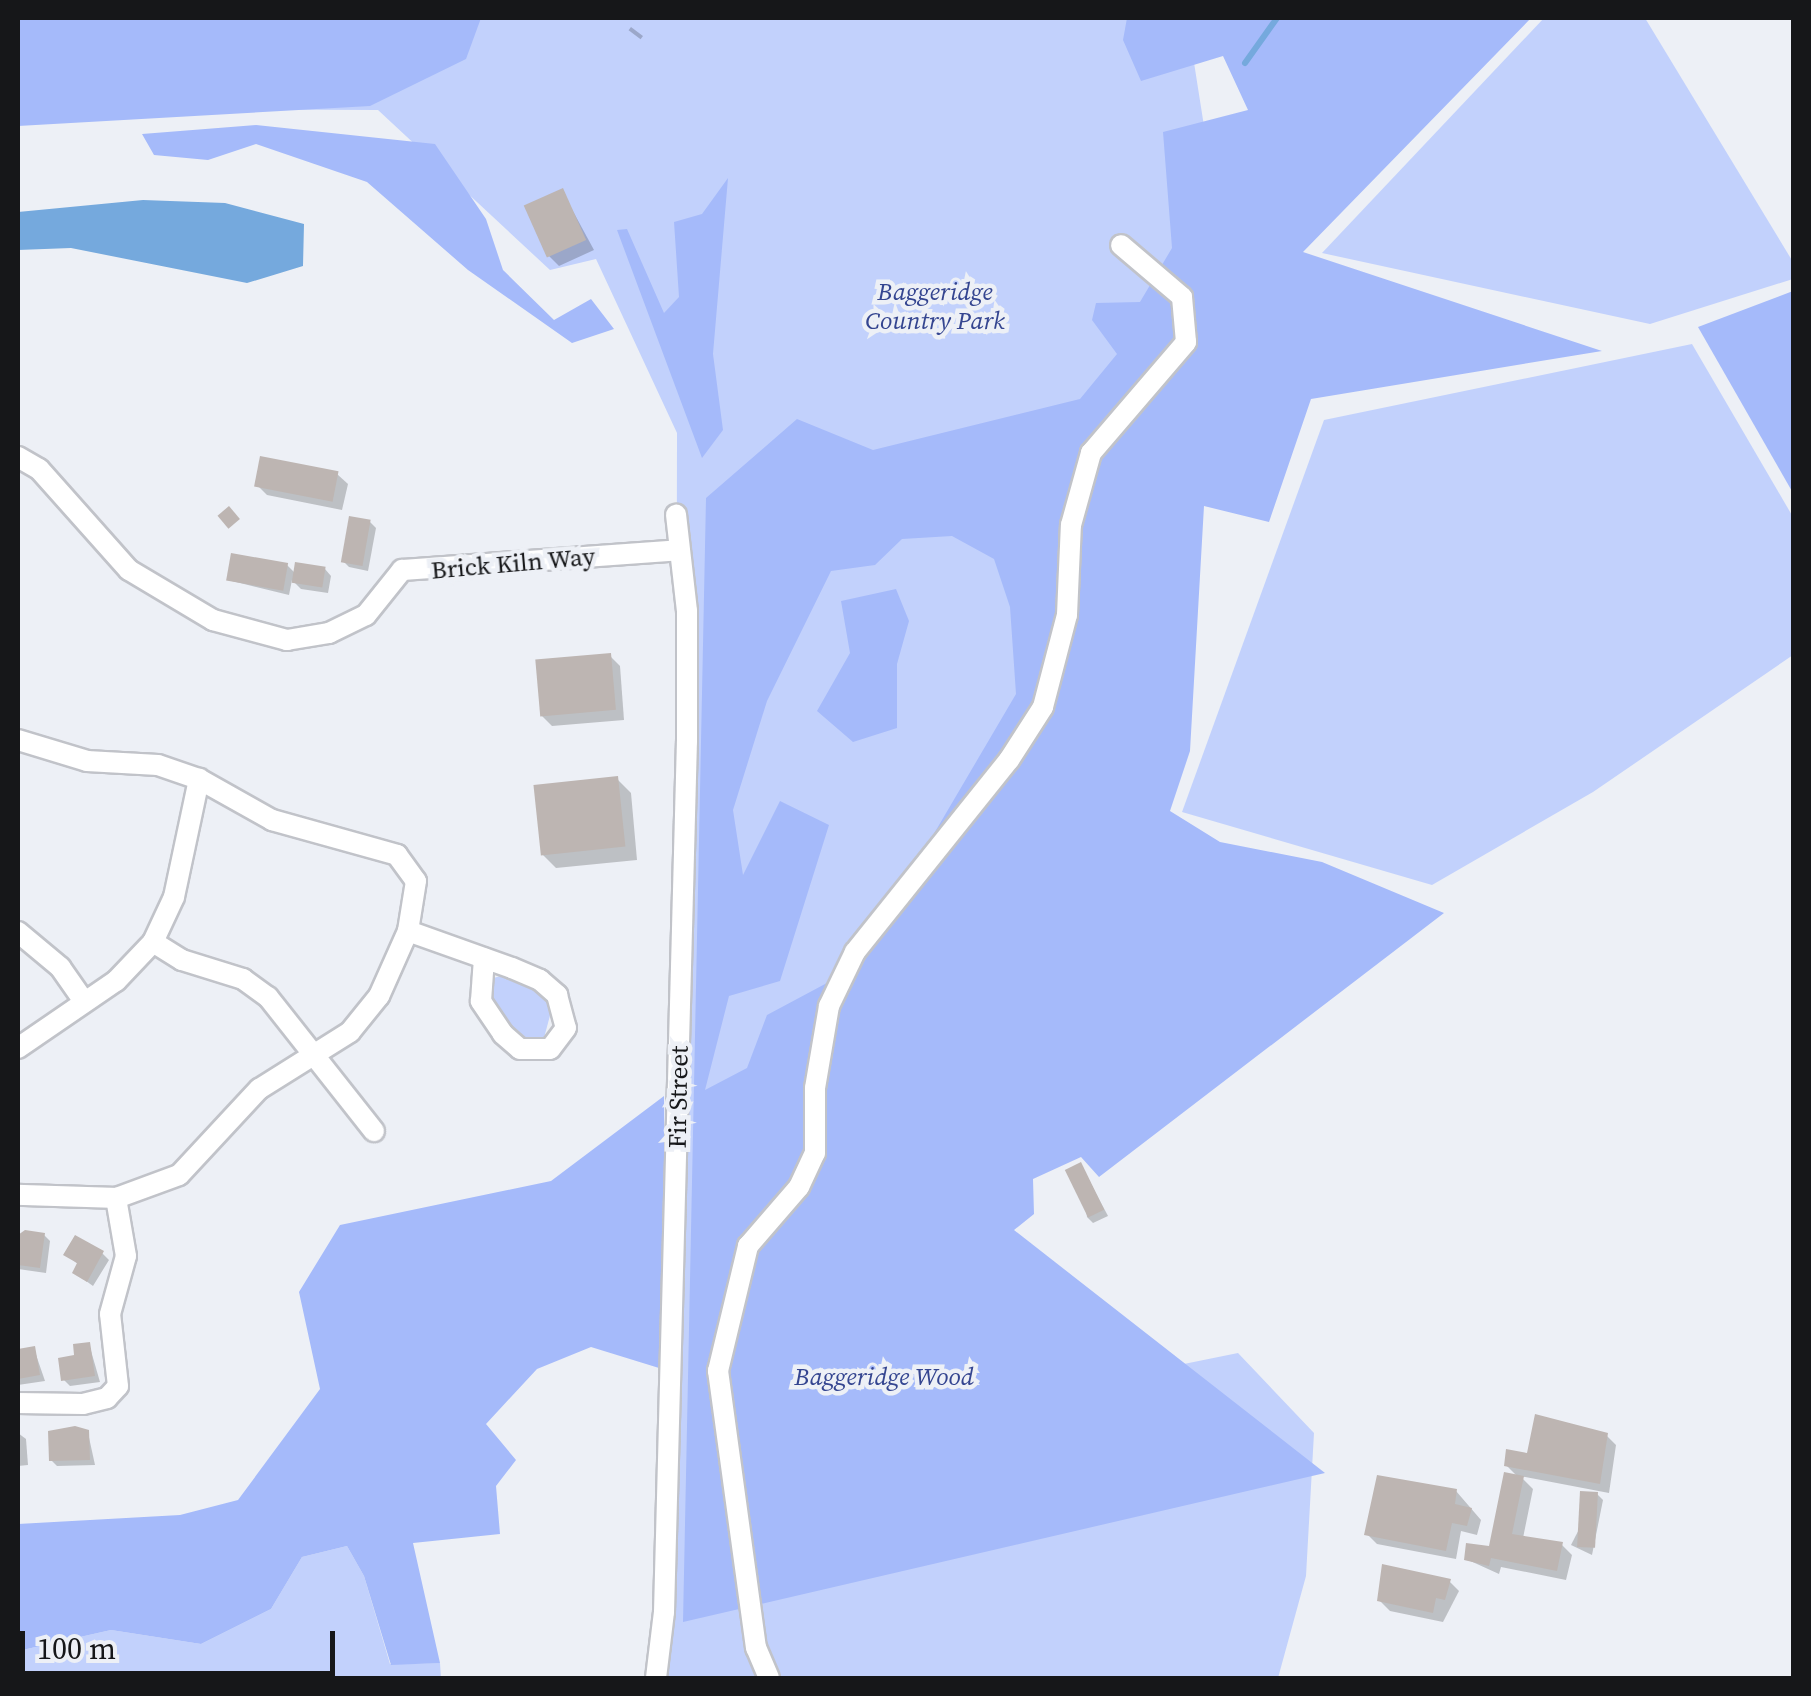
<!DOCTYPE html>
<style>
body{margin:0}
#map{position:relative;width:1811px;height:1696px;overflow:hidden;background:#edf0f6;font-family:"Source Serif 4",serif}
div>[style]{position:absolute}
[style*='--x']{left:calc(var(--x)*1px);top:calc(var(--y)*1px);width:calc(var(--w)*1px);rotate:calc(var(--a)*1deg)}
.green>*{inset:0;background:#c2d1fc}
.forest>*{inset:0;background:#a5bafa}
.water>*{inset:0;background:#75a9dd}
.shadow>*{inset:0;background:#0003;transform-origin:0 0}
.stream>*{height:6px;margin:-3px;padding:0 3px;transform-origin:3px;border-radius:3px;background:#75a9dd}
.building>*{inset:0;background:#bdb5b2;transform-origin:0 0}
.roads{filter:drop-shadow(2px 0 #c1c3c9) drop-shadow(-2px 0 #c1c3c9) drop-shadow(0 2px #c1c3c9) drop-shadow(0 -2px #c1c3c9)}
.street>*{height:20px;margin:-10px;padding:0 10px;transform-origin:10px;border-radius:10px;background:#fff}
span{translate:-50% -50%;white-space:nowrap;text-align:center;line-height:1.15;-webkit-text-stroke:9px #edf0f6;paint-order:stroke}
.park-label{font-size:25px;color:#344590;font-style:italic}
.street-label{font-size:25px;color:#161719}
.frame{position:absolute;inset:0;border:20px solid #161719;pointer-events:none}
.scale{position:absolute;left:20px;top:1631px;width:315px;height:45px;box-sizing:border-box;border:5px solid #161719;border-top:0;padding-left:12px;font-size:30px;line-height:35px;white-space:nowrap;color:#161719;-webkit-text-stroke:8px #edf0f6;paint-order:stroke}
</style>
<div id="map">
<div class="green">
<i style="clip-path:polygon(18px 18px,1187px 18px,1231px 298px,918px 1211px,1174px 1366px,1238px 1353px,1314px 1433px,1306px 1576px,1278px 1678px,664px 1678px,675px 1612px,677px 433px,596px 259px,550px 270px,378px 110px,155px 109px)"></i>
<i style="clip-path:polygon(1544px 18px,1645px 18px,1793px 262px,1793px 279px,1650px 324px,1322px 253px)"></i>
<i style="clip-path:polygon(1692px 344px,1793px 517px,1793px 655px,1593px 792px,1432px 885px,1182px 812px,1324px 420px)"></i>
<i style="clip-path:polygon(507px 974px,531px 985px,552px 1008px,544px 1038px,522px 1040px,486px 994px,487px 980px)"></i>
<i style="clip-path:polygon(347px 1546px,364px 1576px,390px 1664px,440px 1663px,441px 1678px,18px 1678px,18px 1651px,111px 1630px,201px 1644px,271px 1609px,302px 1557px)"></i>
</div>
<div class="forest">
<i style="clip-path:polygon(18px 18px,481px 18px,466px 59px,370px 106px,18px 126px)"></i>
<i style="clip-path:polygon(evenodd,1127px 18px,1531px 18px,1303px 252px,1602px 351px,1311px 399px,1269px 522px,1204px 506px,1190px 751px,1170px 811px,1220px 842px,1322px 862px,1444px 913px,1099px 1177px,1081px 1157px,1033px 1179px,1034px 1214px,1014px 1230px,1325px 1473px,683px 1622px,706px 498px,797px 419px,873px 450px,1080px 399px,1117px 354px,1092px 320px,1096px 303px,1140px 302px,1172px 248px,1163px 132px,1248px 110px,1223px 56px,1141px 81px,1123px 40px,1127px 18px,952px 536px,994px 559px,1010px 607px,1016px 694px,855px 968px,767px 1015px,747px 1068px,705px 1090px,729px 996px,780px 981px,829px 825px,780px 801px,743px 875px,733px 810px,767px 701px,831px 571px,875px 565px,902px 539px,952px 536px)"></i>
<i style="clip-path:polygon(256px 125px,435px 144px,486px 219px,503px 270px,554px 320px,591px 299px,614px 329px,572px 343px,468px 270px,367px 182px,256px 144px,208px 160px,154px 155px,142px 134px)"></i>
<i style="clip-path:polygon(728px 178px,713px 354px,723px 430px,702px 458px,617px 230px,627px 229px,664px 313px,679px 297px,674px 222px,702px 214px)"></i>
<i style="clip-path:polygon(1793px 291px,1793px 493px,1698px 327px)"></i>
<i style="clip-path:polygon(896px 589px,909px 621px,897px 664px,897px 728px,853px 742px,817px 711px,850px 653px,841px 601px)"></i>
<i style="clip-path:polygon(664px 1096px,666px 1356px,659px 1368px,591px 1347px,537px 1369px,486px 1424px,516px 1460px,496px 1486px,500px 1534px,413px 1543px,440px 1663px,391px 1665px,364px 1576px,347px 1546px,302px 1557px,271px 1609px,201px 1644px,111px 1630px,18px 1651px,18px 1524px,180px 1515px,238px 1500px,320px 1389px,299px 1292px,340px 1225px,551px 1181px)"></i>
</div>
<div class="water">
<i style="clip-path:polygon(143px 200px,225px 203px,304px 224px,303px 266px,247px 283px,71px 248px,18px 250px,18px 212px)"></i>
</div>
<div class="shadow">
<i style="left:631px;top:27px;width:15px;height:4px;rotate:37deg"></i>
<i style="clip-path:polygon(562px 191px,594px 250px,559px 266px,549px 256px)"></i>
<i style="clip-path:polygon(337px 474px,348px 484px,342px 510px,267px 495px,257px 485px)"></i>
<i style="clip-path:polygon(370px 522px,376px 528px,368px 571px,349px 567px,343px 561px)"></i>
<i style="clip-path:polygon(287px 565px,296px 574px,325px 569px,331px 576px,328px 593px,301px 589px,292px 580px,289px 595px,228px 580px)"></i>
<i style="clip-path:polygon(610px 656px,620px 666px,624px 720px,552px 726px,542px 716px)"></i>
<i style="clip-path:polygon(617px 779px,631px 793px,637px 860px,556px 868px,542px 854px)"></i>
<i style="clip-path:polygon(1081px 1165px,1108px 1216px,1093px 1223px,1087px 1217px)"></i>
<i style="clip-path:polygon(44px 1235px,50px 1241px,46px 1273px,18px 1269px,18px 1236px)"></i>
<i style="clip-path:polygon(102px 1253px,109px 1260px,93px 1286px,75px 1273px,79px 1265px,67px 1255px)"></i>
<i style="clip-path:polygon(89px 1344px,100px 1382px,70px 1386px,64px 1380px)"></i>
<i style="clip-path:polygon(34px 1349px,45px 1381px,18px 1385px,18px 1351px)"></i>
<i style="clip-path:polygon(18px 1433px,26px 1439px,28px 1465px,18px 1466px)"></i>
<i style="clip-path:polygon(88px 1433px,95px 1465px,57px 1466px,51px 1460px)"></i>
<i style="clip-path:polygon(1606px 1435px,1616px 1445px,1609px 1493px,1520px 1476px,1533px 1489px,1523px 1538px,1562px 1545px,1572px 1555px,1566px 1580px,1501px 1567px,1499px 1574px,1466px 1559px,1491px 1549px,1519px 1478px,1506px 1465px)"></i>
<i style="clip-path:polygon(1456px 1491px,1481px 1520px,1477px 1535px,1461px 1531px,1456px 1559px,1377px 1544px,1367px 1534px)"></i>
<i style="clip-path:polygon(1597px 1494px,1603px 1500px,1592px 1555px,1571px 1545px)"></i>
<i style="clip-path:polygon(1449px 1581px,1459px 1591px,1443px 1622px,1390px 1611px,1380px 1601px)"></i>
</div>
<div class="stream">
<i style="--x:1245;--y:63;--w:55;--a:-54.6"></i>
</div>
<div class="building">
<i style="left:563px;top:188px;width:57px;height:43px;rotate:66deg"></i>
<i style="left:260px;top:456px;width:80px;height:31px;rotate:11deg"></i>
<i style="left:229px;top:506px;width:17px;height:15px;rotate:50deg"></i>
<i style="left:349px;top:516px;width:22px;height:47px;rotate:10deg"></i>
<i style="left:231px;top:553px;width:58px;height:28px;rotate:10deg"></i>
<i style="left:295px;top:562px;width:31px;height:21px;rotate:9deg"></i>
<i style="left:611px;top:653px;width:57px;height:76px;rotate:85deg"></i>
<i style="left:618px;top:776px;width:71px;height:85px;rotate:84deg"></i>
<i style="left:1081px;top:1162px;width:53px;height:18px;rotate:64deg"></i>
<i style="clip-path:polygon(25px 1230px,45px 1233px,40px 1268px,18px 1265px,18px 1235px)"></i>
<i style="clip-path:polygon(75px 1235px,104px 1251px,87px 1282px,72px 1273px,77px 1263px,63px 1255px)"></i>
<i style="clip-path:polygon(90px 1342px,95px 1376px,61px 1381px,58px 1358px,74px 1355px,73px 1344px)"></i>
<i style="clip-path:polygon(35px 1346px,40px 1375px,18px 1379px,18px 1349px)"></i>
<i style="clip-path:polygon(1535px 1414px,1608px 1433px,1600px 1484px,1504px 1466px,1506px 1449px,1527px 1453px)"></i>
<i style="clip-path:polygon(75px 1426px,89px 1430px,90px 1460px,49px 1461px,48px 1431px)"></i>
<i style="clip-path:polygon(1504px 1472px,1524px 1476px,1512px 1534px,1563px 1542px,1557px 1571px,1491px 1558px,1489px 1566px,1464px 1560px,1466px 1543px,1489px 1546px)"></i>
<i style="clip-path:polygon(1377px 1475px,1457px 1489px,1455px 1504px,1472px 1508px,1467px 1526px,1452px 1523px,1446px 1551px,1364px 1535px)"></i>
<i style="left:1580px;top:1491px;width:18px;height:56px;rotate:3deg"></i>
<i style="clip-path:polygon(1382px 1564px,1451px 1579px,1445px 1600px,1436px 1598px,1433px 1613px,1377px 1601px)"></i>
</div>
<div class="roads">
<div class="street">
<i style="--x:18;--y:457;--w:24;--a:30"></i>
<i style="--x:39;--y:469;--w:135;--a:48.3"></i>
<i style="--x:129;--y:570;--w:98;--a:30.8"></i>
<i style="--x:213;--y:620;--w:77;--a:15.1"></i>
<i style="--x:287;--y:640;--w:43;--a:-9.5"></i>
<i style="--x:329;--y:633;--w:41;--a:-25.9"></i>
<i style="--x:366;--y:615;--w:58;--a:-51.3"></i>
<i style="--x:402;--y:570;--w:278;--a:-4.1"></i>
<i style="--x:18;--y:740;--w:72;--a:16.9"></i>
<i style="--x:87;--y:761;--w:71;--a:3.2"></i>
<i style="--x:158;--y:765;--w:43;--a:18.9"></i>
<i style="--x:199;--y:779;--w:84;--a:29.3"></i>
<i style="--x:272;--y:820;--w:130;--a:15.6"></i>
<i style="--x:397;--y:855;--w:32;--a:54"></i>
<i style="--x:416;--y:881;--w:51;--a:99.1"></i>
<i style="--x:408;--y:931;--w:71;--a:114"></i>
<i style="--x:379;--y:996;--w:46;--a:128.9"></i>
<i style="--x:350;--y:1032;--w:107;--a:147.9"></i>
<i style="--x:259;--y:1089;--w:117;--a:132.9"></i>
<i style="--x:179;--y:1175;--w:67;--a:159.9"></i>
<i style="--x:116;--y:1198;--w:98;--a:-178.2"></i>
<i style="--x:408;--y:931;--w:110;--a:19.6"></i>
<i style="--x:512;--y:968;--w:30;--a:23"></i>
<i style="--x:540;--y:980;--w:23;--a:41"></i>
<i style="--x:557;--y:995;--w:34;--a:75"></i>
<i style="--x:566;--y:1028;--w:26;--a:127"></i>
<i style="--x:550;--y:1049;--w:30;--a:180"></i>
<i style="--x:520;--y:1049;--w:23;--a:-139"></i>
<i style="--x:503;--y:1034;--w:40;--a:-124"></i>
<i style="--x:481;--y:1001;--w:43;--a:-86"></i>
<i style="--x:18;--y:932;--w:55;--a:39.8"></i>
<i style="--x:60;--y:967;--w:40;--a:55.1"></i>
<i style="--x:153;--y:942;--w:34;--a:32"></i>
<i style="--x:182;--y:960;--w:64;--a:17.3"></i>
<i style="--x:243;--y:979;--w:31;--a:36"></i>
<i style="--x:268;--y:997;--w:171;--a:51.7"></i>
<i style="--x:18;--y:1048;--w:119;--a:-34.4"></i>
<i style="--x:116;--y:981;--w:54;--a:-46.5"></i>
<i style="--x:153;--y:942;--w:50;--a:-65"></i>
<i style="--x:174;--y:897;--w:121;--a:-78"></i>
<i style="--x:18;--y:1403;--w:65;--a:0.9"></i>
<i style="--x:83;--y:1404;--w:25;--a:-14"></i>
<i style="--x:107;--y:1398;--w:16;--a:-47"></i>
<i style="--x:118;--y:1386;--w:72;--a:-96.3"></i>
<i style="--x:110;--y:1314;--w:60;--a:-74.6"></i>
<i style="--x:126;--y:1256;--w:59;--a:-99.8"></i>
<i style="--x:656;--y:1678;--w:66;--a:-83.1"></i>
<i style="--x:664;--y:1612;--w:871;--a:-88.49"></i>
<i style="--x:687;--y:741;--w:130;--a:-90"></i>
<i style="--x:687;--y:611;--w:97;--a:-96.5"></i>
<i style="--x:769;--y:1678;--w:33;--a:-113"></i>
<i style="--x:756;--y:1648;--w:280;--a:-97.8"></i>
<i style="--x:718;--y:1371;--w:129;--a:-76.5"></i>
<i style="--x:748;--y:1246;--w:78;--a:-49.2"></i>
<i style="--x:799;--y:1187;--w:38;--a:-65"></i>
<i style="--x:815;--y:1153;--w:65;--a:-90"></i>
<i style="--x:815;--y:1088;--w:83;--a:-80.3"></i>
<i style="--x:829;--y:1006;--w:60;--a:-64.3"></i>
<i style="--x:855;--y:952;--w:246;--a:-51.3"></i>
<i style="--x:1009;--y:760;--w:63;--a:-57.3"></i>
<i style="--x:1043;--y:707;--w:95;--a:-75.4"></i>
<i style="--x:1067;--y:615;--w:90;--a:-87.5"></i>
<i style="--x:1071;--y:525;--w:75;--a:-74.5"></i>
<i style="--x:1091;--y:453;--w:146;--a:-49.4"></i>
<i style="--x:1186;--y:342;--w:45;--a:-95.1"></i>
<i style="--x:1182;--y:297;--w:80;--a:-139.6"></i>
</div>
</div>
<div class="park-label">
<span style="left:935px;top:306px">Baggeridge<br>Country Park</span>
<span style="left:884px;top:1376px">Baggeridge Wood</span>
</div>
<div class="street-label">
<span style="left:513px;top:563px;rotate:-5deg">Brick Kiln Way</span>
<span style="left:678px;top:1097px;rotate:-89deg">Fir Street</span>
</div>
<div class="frame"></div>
<div class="scale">100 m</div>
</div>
